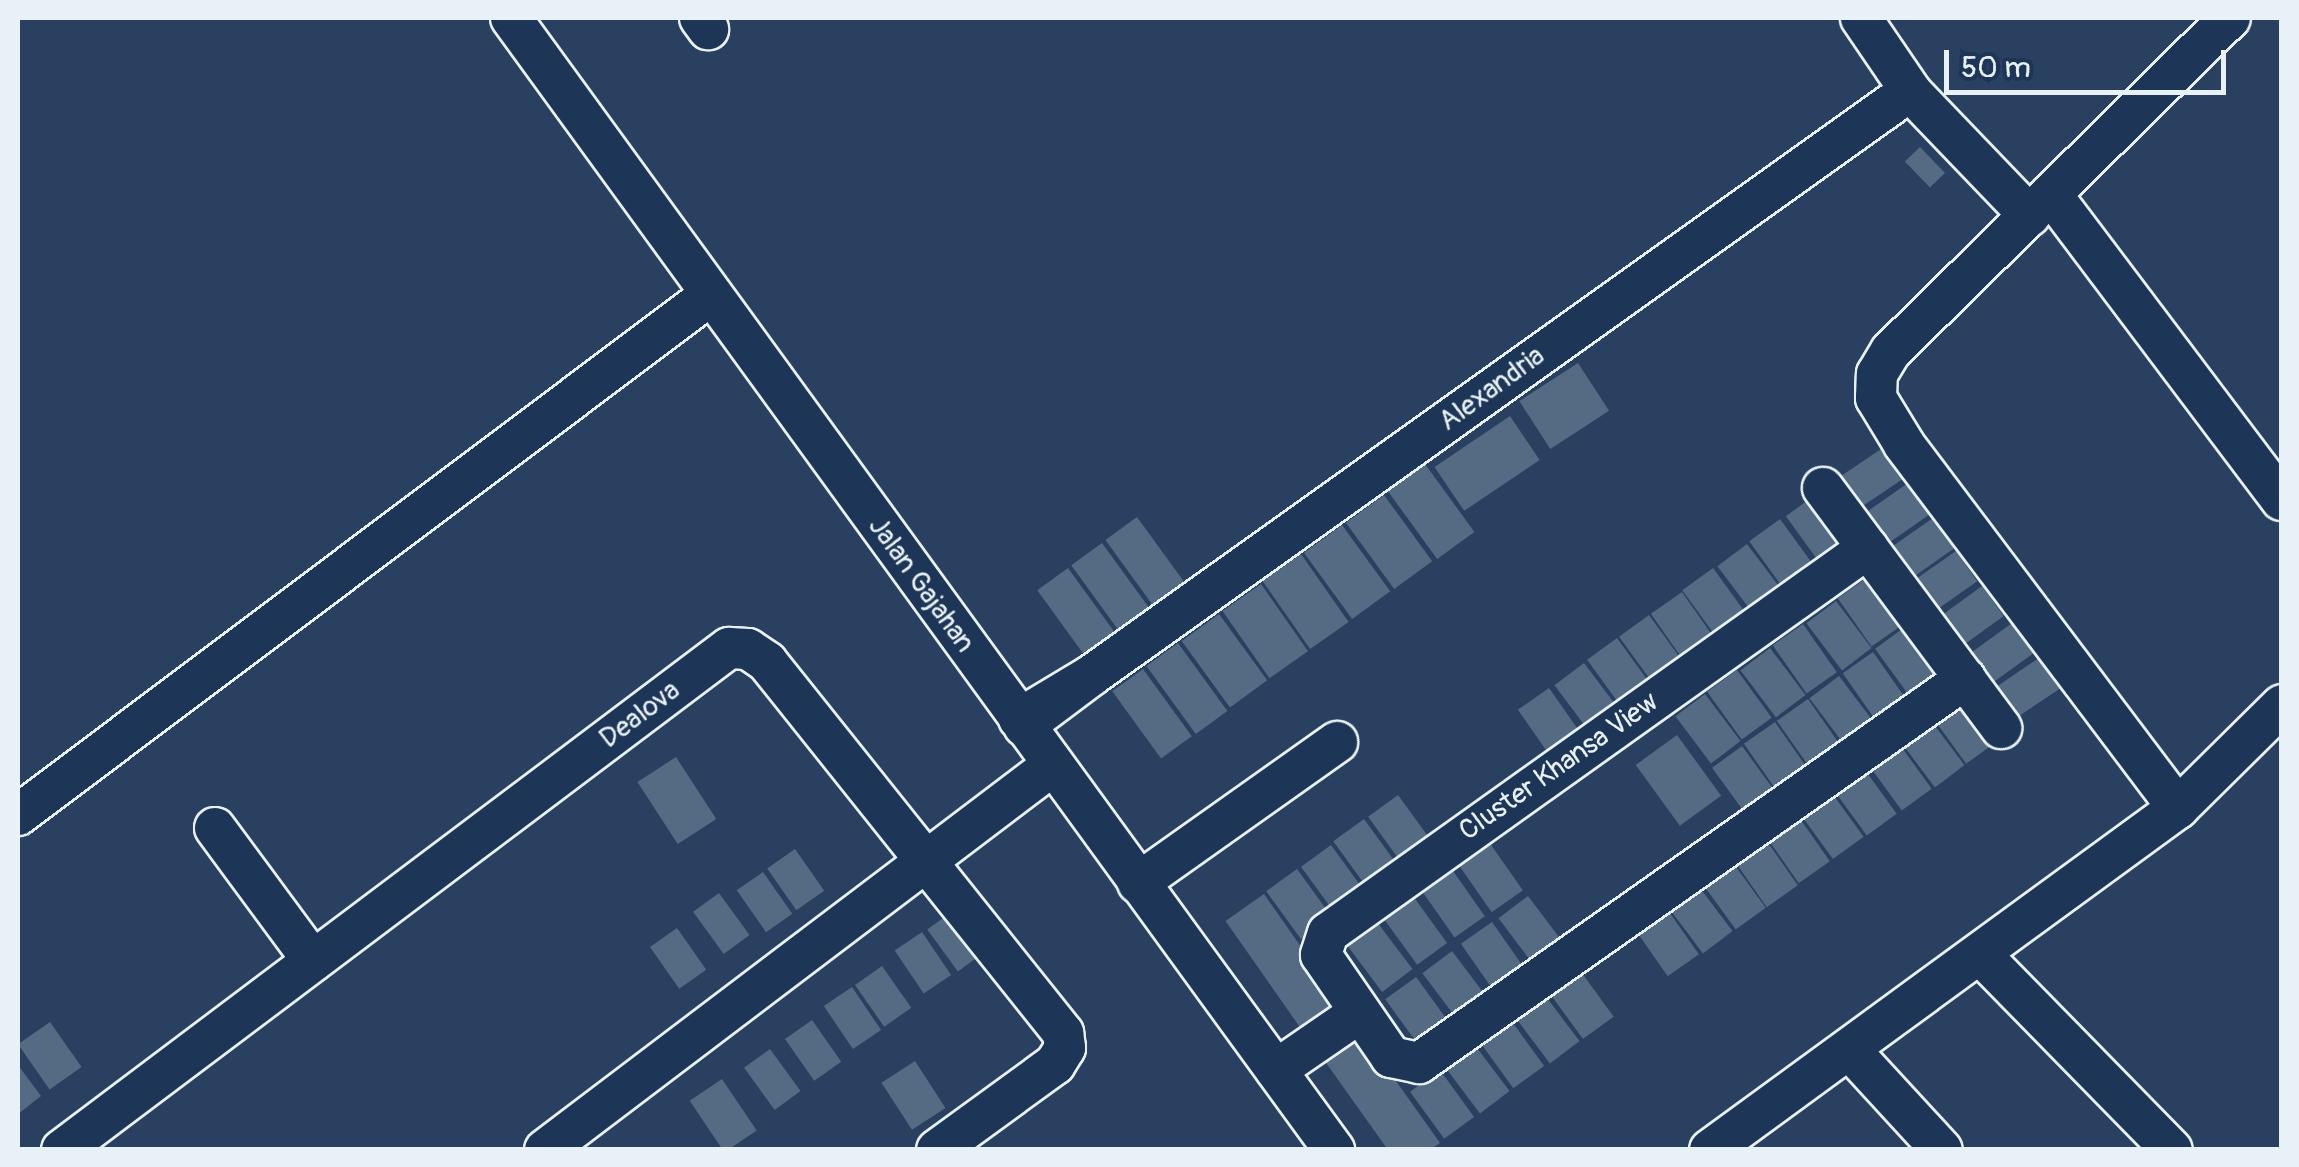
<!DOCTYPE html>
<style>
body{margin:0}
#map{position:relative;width:2299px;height:1167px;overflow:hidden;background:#294061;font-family:Pangolin,sans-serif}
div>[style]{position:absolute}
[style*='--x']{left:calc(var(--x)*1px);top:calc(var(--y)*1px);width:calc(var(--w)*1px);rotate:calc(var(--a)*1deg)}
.building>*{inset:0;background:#556a83;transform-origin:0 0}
.roads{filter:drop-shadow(2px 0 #e8f1f8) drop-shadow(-2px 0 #e8f1f8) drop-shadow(0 2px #e8f1f8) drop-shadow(0 -2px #e8f1f8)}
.minor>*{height:40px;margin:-20px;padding:0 20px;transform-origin:20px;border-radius:20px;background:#1d3557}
span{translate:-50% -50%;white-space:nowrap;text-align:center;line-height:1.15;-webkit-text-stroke:8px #1d3557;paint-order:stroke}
.street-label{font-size:28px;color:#e8f1f8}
.frame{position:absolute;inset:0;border:20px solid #e8f1f8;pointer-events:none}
.scale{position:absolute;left:1944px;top:50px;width:282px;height:45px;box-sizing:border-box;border:5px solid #e8f1f8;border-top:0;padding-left:12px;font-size:30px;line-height:35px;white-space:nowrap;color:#e8f1f8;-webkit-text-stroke:8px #1d3557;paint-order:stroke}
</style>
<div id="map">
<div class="building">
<i style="left:1920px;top:147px;width:36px;height:21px;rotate:46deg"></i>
<i style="left:1578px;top:363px;width:57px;height:70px;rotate:57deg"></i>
<i style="left:1510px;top:416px;width:53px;height:91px;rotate:56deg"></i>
<i style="left:1884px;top:447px;width:37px;height:59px;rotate:56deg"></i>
<i style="left:1425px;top:464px;width:84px;height:46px;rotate:54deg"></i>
<i style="left:1908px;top:483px;width:38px;height:59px;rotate:55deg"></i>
<i style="left:1384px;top:495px;width:82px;height:47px;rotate:54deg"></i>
<i style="left:1815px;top:495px;width:59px;height:36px;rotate:54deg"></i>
<i style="left:1137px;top:517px;width:84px;height:39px;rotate:54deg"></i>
<i style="left:1933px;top:518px;width:37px;height:59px;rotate:55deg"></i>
<i style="left:1780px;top:519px;width:59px;height:38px;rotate:54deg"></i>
<i style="left:1342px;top:525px;width:82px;height:47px;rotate:54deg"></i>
<i style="left:1102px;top:543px;width:84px;height:38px;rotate:54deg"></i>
<i style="left:1747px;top:544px;width:59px;height:37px;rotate:53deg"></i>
<i style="left:1956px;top:551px;width:37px;height:59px;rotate:55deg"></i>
<i style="left:1301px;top:554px;width:83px;height:47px;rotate:55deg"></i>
<i style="left:1068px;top:568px;width:84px;height:38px;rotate:54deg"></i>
<i style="left:1713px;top:568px;width:59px;height:38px;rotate:54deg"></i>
<i style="left:1868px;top:577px;width:59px;height:37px;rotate:55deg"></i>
<i style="left:1261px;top:584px;width:82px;height:47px;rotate:55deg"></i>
<i style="left:1982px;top:586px;width:37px;height:59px;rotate:54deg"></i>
<i style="left:1682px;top:592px;width:59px;height:38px;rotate:55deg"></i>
<i style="left:1836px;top:601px;width:59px;height:37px;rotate:53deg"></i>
<i style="left:1219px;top:614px;width:82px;height:46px;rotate:54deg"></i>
<i style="left:1649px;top:615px;width:59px;height:37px;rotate:54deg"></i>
<i style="left:2012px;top:623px;width:37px;height:59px;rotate:54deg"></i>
<i style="left:1803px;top:624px;width:59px;height:37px;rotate:55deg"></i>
<i style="left:1905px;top:627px;width:59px;height:37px;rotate:54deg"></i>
<i style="left:1617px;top:638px;width:59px;height:37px;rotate:54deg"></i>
<i style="left:1178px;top:643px;width:84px;height:39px;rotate:54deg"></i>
<i style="left:1770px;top:648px;width:59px;height:37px;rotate:53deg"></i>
<i style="left:1873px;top:652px;width:59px;height:37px;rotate:55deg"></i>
<i style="left:2039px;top:658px;width:37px;height:60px;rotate:56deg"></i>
<i style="left:1584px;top:663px;width:59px;height:37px;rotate:53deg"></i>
<i style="left:1143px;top:669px;width:83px;height:38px;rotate:54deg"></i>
<i style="left:1737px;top:670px;width:59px;height:37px;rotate:54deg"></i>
<i style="left:1839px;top:676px;width:59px;height:37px;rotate:53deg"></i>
<i style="left:1549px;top:688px;width:59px;height:38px;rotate:55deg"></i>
<i style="left:1705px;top:694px;width:59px;height:37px;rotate:53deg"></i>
<i style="left:1962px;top:695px;width:58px;height:37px;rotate:54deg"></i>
<i style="left:1808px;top:699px;width:59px;height:38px;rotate:55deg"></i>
<i style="left:1929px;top:718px;width:59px;height:37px;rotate:53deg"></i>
<i style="left:1775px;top:722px;width:59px;height:38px;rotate:55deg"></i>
<i style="left:1677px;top:735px;width:75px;height:51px;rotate:54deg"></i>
<i style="left:1897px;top:741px;width:59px;height:37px;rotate:54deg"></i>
<i style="left:1742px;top:746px;width:59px;height:37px;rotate:54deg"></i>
<i style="left:676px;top:757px;width:74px;height:46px;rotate:57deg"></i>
<i style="left:1862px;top:766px;width:59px;height:37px;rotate:54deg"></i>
<i style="left:1829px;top:789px;width:59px;height:38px;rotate:54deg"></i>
<i style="left:1398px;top:795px;width:59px;height:37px;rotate:54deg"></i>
<i style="left:1796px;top:813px;width:59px;height:38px;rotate:55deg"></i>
<i style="left:1364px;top:819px;width:59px;height:38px;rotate:54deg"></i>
<i style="left:1764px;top:837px;width:59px;height:38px;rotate:55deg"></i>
<i style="left:1489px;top:842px;width:59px;height:38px;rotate:55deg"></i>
<i style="left:1331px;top:845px;width:58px;height:37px;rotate:54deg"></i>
<i style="left:795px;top:849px;width:51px;height:34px;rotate:55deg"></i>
<i style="left:1731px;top:860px;width:59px;height:37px;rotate:54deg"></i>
<i style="left:1451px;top:868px;width:59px;height:37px;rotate:55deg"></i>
<i style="left:1297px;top:869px;width:59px;height:38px;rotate:54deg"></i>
<i style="left:763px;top:872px;width:51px;height:32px;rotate:55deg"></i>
<i style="left:1697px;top:884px;width:59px;height:37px;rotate:53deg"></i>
<i style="left:719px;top:893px;width:52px;height:32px;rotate:54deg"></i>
<i style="left:1264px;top:894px;width:135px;height:47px;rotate:55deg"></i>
<i style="left:1413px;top:896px;width:58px;height:37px;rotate:54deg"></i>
<i style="left:1528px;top:896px;width:59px;height:37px;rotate:53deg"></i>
<i style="left:1665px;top:906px;width:59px;height:38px;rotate:55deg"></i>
<i style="left:954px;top:910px;width:52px;height:33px;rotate:54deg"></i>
<i style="left:1377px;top:922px;width:59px;height:38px;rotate:53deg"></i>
<i style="left:1492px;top:922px;width:59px;height:38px;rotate:55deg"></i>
<i style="left:677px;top:928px;width:51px;height:33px;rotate:55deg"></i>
<i style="left:922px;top:932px;width:52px;height:33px;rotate:56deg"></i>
<i style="left:1452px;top:951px;width:59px;height:37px;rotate:53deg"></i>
<i style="left:882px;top:966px;width:51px;height:33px;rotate:55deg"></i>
<i style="left:1579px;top:969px;width:59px;height:38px;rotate:54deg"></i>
<i style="left:1416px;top:977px;width:59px;height:38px;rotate:54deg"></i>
<i style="left:852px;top:987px;width:52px;height:34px;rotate:56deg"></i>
<i style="left:1544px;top:994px;width:59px;height:37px;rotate:53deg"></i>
<i style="left:1510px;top:1019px;width:58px;height:38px;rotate:54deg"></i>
<i style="left:812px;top:1020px;width:51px;height:33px;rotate:55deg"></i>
<i style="left:50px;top:1022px;width:55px;height:39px;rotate:55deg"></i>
<i style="clip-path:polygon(1362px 1033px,1440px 1143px,1430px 1150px,1388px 1150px,1324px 1060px)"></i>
<i style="left:1474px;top:1044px;width:59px;height:37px;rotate:53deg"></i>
<i style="left:770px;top:1049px;width:52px;height:32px;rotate:54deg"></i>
<i style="left:915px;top:1061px;width:56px;height:40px;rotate:57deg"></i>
<i style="clip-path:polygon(18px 1065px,41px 1096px,18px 1114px)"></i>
<i style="left:1440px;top:1070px;width:58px;height:37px;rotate:54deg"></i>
<i style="left:722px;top:1079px;width:62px;height:39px;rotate:56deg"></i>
</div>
<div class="roads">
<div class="minor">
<i style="--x:511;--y:18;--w:1400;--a:53.98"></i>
<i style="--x:700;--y:18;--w:14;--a:54"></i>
<i style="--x:1861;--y:18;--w:91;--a:55.8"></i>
<i style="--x:1912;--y:93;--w:170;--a:46.2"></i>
<i style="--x:2051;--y:194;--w:383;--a:53"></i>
<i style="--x:1823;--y:488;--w:299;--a:53.4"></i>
<i style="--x:1868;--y:548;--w:663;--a:144.51"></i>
<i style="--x:1328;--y:933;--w:23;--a:108"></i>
<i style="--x:1321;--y:955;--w:124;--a:55.5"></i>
<i style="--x:1391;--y:1057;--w:29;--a:12"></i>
<i style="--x:1419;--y:1063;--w:668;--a:-35.12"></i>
<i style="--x:1092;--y:675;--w:984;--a:-35.53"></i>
<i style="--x:1019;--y:719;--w:85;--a:-31.1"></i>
<i style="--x:1092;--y:675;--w:85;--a:143.1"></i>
<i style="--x:2178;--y:808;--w:456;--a:-127"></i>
<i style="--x:1904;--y:444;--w:54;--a:-121.3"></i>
<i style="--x:1876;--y:398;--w:24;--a:-88"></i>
<i style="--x:1877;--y:374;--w:27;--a:-59"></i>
<i style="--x:1891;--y:351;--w:475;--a:-44.5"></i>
<i style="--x:18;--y:815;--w:864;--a:-36.91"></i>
<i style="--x:215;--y:828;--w:165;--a:53.6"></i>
<i style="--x:1138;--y:883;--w:244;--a:-35.3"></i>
<i style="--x:1980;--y:954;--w:274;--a:45.6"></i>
<i style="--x:1849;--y:1049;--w:137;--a:47.4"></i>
<i style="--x:1276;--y:1070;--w:101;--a:-34.5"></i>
<i style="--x:62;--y:1150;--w:835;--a:-36.97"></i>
<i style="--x:729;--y:648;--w:19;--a:3"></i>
<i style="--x:748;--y:649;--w:23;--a:34"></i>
<i style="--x:767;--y:662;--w:475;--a:51.4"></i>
<i style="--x:1063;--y:1033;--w:15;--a:82"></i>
<i style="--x:1065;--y:1048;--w:19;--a:122"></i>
<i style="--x:1055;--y:1064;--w:146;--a:143.9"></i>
<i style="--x:545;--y:1150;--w:637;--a:-37.16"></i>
<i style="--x:1710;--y:1150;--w:580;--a:-36.16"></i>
<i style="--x:2178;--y:808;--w:146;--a:-44.7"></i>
</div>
</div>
<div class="street-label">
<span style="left:1492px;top:389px;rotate:-36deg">Alexandria</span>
<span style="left:921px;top:585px;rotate:54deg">Jalan Gajahan</span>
<span style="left:640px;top:715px;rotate:-37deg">Dealova</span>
<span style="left:1559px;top:767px;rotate:-35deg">Cluster Khansa View</span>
</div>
<div class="frame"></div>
<div class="scale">50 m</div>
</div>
